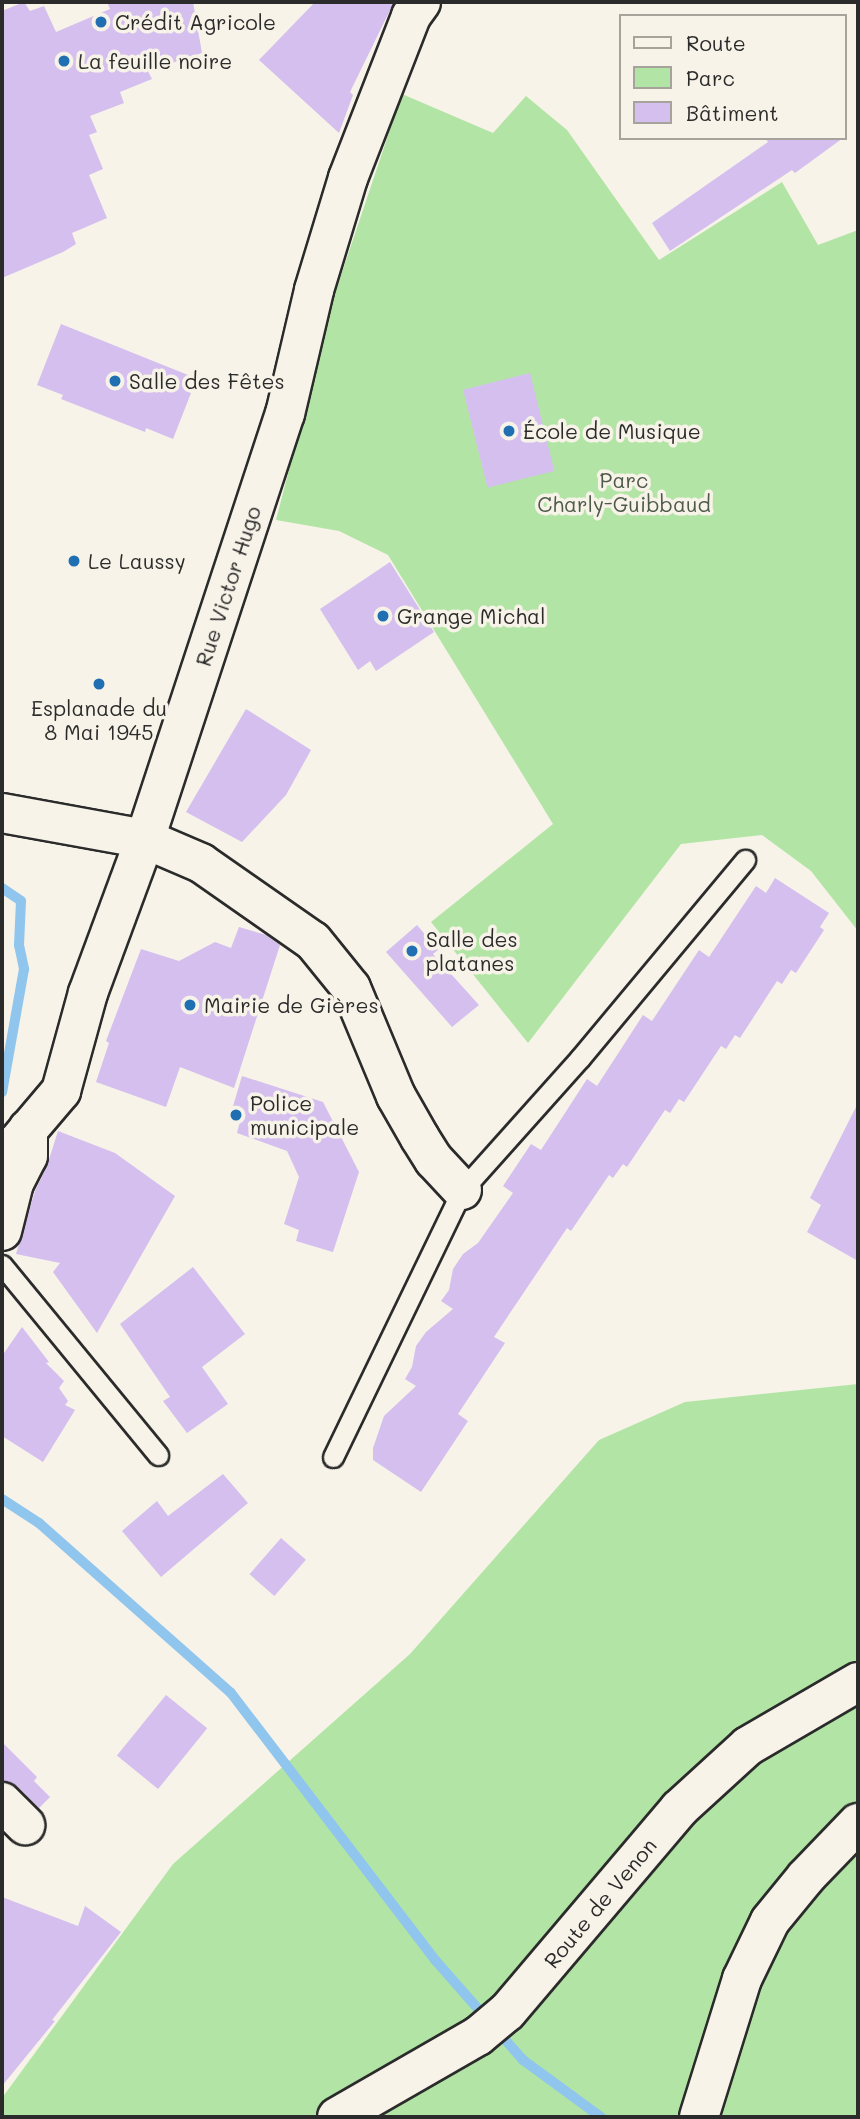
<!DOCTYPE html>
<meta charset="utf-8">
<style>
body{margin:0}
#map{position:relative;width:860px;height:2119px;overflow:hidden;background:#f7f3e8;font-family:Mali,sans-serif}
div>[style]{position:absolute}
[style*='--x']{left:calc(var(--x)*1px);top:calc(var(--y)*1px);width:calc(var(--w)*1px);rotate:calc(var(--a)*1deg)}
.green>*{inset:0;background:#b2e5a5}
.stream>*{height:10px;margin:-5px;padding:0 5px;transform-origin:5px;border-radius:5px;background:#90c5ed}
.building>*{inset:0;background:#d4bfef;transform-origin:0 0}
.roads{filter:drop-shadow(2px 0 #2b2b2b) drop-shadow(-2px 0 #2b2b2b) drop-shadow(0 2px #2b2b2b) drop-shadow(0 -2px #2b2b2b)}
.service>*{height:19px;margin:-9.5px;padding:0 9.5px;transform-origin:9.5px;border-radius:9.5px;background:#f7f3e8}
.minor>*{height:38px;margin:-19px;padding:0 19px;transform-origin:19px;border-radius:19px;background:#f7f3e8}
.tertiary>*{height:38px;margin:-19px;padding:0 19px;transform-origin:19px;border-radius:19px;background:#f7f3e8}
.dots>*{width:19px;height:19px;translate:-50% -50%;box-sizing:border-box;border:4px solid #f7f3e8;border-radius:50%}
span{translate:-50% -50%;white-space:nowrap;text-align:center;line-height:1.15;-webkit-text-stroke:7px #f7f3e8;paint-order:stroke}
.poi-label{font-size:21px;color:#2b2b2b}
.left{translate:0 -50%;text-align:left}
.park-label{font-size:21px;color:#4d5a4a}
.street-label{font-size:21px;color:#2b2b2b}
.frame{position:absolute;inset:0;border:4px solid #2b2b2b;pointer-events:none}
.legend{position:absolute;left:619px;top:14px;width:228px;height:126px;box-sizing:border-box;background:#f7f3e8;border:2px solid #a5a39c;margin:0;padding:9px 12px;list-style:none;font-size:21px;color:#2b2b2b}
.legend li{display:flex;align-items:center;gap:14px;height:35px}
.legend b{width:35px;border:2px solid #a5a39c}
</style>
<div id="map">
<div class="green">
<i style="clip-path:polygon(402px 94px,493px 133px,526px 96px,567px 130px,659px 260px,782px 182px,818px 245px,858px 230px,858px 931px,811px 871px,762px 835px,681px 844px,528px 1043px,431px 922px,553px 824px,388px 555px,339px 531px,276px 520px,334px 296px)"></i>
<i style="clip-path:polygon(858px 1384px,858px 2117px,2px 2117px,2px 2098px,173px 1864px,410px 1654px,599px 1440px,685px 1402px)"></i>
</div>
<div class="stream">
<i style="--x:2;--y:888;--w:23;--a:34"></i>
<i style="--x:21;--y:901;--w:44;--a:92.6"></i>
<i style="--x:19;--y:945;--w:25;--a:78"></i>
<i style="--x:24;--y:969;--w:125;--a:100.1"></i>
<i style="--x:2;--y:1499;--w:44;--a:33"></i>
<i style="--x:39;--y:1523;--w:256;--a:41.5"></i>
<i style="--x:231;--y:1693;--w:337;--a:52.6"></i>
<i style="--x:436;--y:1961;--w:132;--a:48.7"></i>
<i style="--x:523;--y:2060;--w:97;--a:36.2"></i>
</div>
<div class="building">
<i style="clip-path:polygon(24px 2px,30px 11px,44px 6px,56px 32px,110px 9px,107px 2px,193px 2px,202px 53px,148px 71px,152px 79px,120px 92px,124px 103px,90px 116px,97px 132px,89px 135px,103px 169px,89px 175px,107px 218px,72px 233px,76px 244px,63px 252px,2px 278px,2px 11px)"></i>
<i style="clip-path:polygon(315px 2px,394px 2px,350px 92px,353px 95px,339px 133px,259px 60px)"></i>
<i style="clip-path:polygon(765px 138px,843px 138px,795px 173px,792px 170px,670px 251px,652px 223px,768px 142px)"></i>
<i style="clip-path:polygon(61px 324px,193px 377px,188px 391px,191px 393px,173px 439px,146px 428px,145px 432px,61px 399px,63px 395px,37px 385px)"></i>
<i style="left:530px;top:373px;width:101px;height:69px;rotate:76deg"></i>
<i style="clip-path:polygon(390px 562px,434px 632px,376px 671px,370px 661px,358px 670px,320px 609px)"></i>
<i style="clip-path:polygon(246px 709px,311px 750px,286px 795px,242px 842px,186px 812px)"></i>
<i style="clip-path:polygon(775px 878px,829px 913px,820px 927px,824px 930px,796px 973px,791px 970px,782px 984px,777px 981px,740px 1038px,735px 1035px,726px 1049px,721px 1046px,684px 1102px,679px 1099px,670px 1113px,665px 1110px,627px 1167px,623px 1164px,613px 1178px,609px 1175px,571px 1231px,567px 1228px,494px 1337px,505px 1343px,458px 1414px,468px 1421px,421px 1492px,373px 1460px,373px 1448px,384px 1416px,416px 1386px,405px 1379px,412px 1367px,416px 1346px,426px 1332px,453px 1309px,441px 1301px,449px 1290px,453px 1269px,463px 1254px,478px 1243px,513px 1193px,503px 1186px,531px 1144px,541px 1150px,587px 1079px,597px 1086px,643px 1015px,652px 1021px,699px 950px,709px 957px,756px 886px,766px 893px)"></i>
<i style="clip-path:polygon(417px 925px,438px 950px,433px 954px,479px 1005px,452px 1027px,386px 952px)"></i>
<i style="clip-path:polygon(239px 927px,266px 935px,280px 945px,234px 1088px,180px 1067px,166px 1107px,96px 1082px,109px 1043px,106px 1041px,141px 949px,179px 961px,215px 942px,231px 948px)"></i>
<i style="clip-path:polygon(242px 1076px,323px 1102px,359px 1172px,333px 1252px,296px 1241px,299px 1230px,284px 1224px,299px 1177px,287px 1151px,237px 1133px,241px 1117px,231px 1113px)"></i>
<i style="clip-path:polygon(858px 1103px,858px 1261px,807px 1232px,821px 1205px,810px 1198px)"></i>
<i style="clip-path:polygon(58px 1131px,115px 1153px,175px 1196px,97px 1333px,53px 1272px,60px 1263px,16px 1254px,35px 1191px,47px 1166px)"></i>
<i style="clip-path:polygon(193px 1267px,245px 1334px,202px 1367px,228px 1404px,187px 1433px,163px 1401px,170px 1397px,120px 1324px)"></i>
<i style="clip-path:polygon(22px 1327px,49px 1362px,46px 1363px,64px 1381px,59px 1388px,68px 1401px,65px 1405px,75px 1410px,43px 1462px,2px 1436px,2px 1356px)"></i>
<i style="clip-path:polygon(223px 1474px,248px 1503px,161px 1577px,122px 1531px,157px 1501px,168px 1516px)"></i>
<i style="left:281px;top:1538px;width:33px;height:48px;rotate:41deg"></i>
<i style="left:166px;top:1695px;width:53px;height:78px;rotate:39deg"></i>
<i style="clip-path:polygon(2px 1742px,37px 1777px,34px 1781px,50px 1797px,39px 1808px,17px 1786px,2px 1781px)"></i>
<i style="clip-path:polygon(2px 1897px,78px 1926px,85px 1906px,121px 1932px,52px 2020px,55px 2021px,2px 2086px)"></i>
</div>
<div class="roads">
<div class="service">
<i style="--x:2;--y:1265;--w:246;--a:50.6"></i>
<i style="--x:333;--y:1457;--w:297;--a:-64.2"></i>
<i style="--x:462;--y:1190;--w:177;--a:-48.2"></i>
<i style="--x:580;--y:1058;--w:258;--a:-50.2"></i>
</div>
<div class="minor">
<i style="--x:2;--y:813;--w:145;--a:10.3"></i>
<i style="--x:145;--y:839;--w:61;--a:23.2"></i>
<i style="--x:201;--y:863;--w:136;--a:34.9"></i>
<i style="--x:313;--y:941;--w:60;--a:51"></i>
<i style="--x:351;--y:988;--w:117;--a:67.4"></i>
<i style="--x:396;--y:1096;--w:48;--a:60.3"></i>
<i style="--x:420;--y:1138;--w:26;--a:58"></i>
<i style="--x:434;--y:1160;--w:41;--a:47"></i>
<i style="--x:2;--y:1150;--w:15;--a:-23"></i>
<i style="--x:16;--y:1144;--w:70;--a:-49.7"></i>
<i style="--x:61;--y:1091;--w:102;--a:-74.6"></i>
<i style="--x:88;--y:993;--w:164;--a:-69.7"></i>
<i style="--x:145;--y:839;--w:447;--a:-71.8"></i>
<i style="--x:285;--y:414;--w:127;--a:-76.8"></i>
<i style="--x:314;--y:290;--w:117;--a:-73.1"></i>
<i style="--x:348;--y:178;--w:174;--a:-68.7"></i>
<i style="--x:411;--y:16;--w:17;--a:-54"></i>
<i style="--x:2;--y:1231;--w:49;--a:-76"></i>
<i style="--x:14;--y:1183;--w:30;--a:-63"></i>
<i style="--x:28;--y:1156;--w:27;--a:-90"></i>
<i style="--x:2;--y:1802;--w:33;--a:45"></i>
</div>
<div class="tertiary">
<i style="--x:337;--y:2117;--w:163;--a:-29.9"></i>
<i style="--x:478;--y:2036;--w:38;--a:-40"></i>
<i style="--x:507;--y:2012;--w:266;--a:-49.7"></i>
<i style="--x:679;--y:1809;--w:93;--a:-42.4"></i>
<i style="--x:748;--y:1746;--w:127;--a:-30.2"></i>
<i style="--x:699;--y:2117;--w:145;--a:-72.7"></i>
<i style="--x:742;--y:1979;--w:64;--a:-64.2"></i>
<i style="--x:770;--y:1921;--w:57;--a:-50.7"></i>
<i style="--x:806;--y:1877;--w:75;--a:-46.1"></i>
</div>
</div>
<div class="dots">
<i style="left:101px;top:22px;background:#1f6fb2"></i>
<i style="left:64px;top:61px;background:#1f6fb2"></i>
<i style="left:115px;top:381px;background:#1f6fb2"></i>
<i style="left:509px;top:431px;background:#1f6fb2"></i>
<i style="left:74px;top:561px;background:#1f6fb2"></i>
<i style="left:383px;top:616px;background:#1f6fb2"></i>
<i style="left:99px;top:684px;background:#1f6fb2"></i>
<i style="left:412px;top:951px;background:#1f6fb2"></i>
<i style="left:190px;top:1005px;background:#1f6fb2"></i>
<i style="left:236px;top:1115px;background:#1f6fb2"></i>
</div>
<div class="poi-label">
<span class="left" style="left:115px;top:22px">Crédit Agricole</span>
<span class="left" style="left:78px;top:61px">La feuille noire</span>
<span class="left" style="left:129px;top:381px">Salle des Fêtes</span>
<span class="left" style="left:523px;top:431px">École de Musique</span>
<span class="left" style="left:88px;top:561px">Le Laussy</span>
<span class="left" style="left:397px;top:616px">Grange Michal</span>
<span style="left:99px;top:720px">Esplanade du<br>8 Mai 1945</span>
<span class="left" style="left:426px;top:951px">Salle des<br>platanes</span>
<span class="left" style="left:204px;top:1005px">Mairie de Gières</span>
<span class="left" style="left:250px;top:1115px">Police<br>municipale</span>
</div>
<div class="park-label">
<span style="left:624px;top:492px">Parc<br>Charly-Guibbaud</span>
</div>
<div class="street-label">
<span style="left:228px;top:586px;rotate:-72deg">Rue Victor Hugo</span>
<span style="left:600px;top:1903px;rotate:-50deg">Route de Venon</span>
</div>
<div class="frame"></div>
<ul class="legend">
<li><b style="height:9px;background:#f7f3e8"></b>Route</li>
<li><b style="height:19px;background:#b2e5a5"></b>Parc</li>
<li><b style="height:19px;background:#d4bfef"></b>Bâtiment</li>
</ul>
</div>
